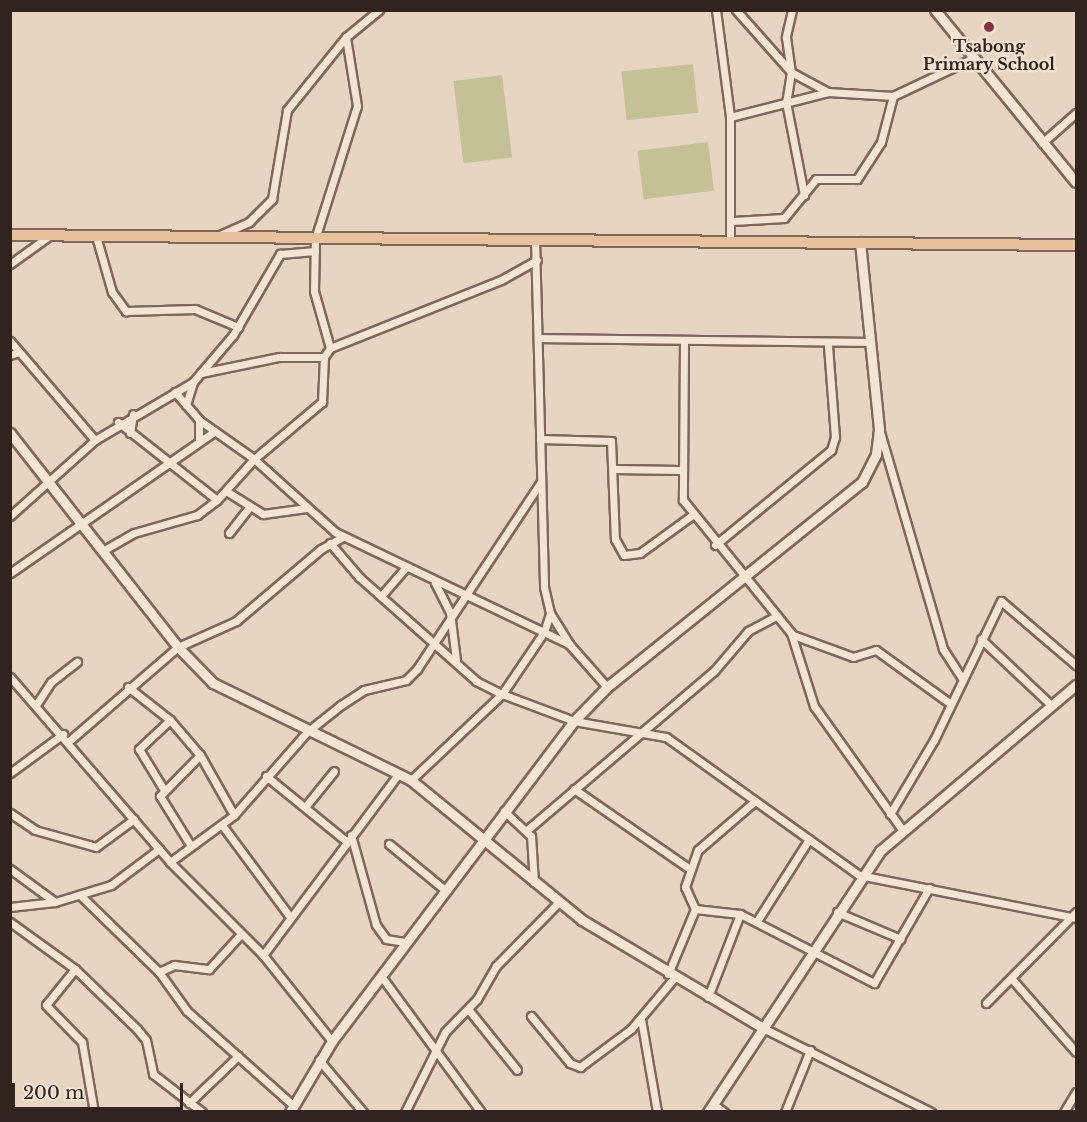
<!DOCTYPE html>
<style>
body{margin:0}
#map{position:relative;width:1087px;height:1122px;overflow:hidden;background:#e8d5c1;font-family:"Libre Baskerville",serif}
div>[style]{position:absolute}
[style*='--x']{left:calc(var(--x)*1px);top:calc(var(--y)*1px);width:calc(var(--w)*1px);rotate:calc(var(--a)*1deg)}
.green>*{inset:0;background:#c5c197;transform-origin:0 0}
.roads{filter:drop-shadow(2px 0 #80675b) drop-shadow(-2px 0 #80675b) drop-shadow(0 2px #80675b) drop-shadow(0 -2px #80675b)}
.street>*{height:7px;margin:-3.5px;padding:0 3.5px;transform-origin:3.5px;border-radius:3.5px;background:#f4e4d3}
.secondary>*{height:9px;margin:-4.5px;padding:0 4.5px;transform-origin:4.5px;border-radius:4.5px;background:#f4e4d3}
.primary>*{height:10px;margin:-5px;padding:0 5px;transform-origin:5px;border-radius:5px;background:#e8c29c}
.dots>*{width:16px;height:16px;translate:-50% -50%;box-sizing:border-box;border:3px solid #f0e1d0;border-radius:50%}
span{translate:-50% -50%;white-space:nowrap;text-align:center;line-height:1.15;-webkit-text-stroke:5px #f0e1d0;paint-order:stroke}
.poi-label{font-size:16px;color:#31231d;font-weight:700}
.frame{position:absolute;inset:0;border:12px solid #31231d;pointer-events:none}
.scale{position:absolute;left:12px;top:1083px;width:171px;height:27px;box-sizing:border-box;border:3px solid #31231d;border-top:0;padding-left:8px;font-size:18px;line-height:21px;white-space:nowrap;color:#31231d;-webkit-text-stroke:4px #f0e1d0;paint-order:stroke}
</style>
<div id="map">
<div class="green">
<i style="left:693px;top:64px;width:49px;height:72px;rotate:84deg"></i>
<i style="left:502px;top:75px;width:83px;height:49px;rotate:83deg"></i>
<i style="left:708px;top:142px;width:49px;height:71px;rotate:83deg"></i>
</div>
<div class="roads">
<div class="street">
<i style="--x:716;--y:10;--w:108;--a:82.5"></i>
<i style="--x:730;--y:117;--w:125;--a:90"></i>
<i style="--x:736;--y:10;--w:83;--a:48.4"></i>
<i style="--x:791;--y:72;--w:42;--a:28.4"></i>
<i style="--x:828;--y:92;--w:65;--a:3.5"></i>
<i style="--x:893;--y:96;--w:89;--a:-25.4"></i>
<i style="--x:792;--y:10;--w:28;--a:103"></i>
<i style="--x:786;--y:37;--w:35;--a:82"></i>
<i style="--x:791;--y:72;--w:30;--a:99"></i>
<i style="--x:786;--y:102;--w:95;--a:79"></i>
<i style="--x:730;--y:117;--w:101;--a:-14.3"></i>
<i style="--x:1042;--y:143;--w:45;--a:-41.4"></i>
<i style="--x:733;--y:221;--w:51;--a:-3.4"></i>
<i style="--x:784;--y:218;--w:50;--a:-50.6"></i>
<i style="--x:816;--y:179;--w:41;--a:0"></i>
<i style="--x:857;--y:179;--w:44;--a:-57"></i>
<i style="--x:881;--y:142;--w:48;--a:-75.4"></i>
<i style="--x:220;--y:235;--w:32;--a:-24"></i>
<i style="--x:249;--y:222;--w:33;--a:-45"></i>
<i style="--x:272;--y:199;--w:90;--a:-80.4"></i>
<i style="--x:287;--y:110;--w:94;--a:-51.1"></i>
<i style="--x:96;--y:236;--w:58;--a:74.1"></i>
<i style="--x:112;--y:292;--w:24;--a:54"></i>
<i style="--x:126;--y:311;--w:69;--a:-1.7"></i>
<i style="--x:195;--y:309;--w:47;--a:22.7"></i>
<i style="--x:535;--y:240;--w:347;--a:88.5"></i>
<i style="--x:544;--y:587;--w:27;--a:77"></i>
<i style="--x:550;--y:613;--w:36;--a:58"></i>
<i style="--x:569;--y:644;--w:57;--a:48.5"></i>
<i style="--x:10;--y:264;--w:48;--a:-35.7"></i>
<i style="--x:538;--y:338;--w:331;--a:0.7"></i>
<i style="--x:10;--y:341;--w:130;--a:49.4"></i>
<i style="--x:95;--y:440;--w:114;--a:-30.6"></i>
<i style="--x:193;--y:382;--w:62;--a:-49.6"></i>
<i style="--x:233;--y:335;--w:94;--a:-59.9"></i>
<i style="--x:280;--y:254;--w:35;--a:-5"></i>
<i style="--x:684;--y:342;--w:158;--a:90.4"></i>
<i style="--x:683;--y:500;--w:171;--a:50.9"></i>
<i style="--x:791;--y:633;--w:77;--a:72.5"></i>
<i style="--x:814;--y:706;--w:150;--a:54.5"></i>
<i style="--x:330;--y:348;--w:59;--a:-105.7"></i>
<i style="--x:314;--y:291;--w:52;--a:-88.9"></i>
<i style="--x:315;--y:239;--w:139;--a:-72.5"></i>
<i style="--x:357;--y:106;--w:70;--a:-99.1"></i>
<i style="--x:346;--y:37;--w:43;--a:-39.3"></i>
<i style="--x:10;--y:355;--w:9;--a:-18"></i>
<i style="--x:201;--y:373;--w:80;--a:-11.6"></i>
<i style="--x:279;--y:357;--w:45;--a:0"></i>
<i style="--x:175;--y:392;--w:37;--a:49"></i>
<i style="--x:199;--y:420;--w:67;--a:35.3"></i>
<i style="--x:254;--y:459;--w:109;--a:42"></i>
<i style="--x:335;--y:532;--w:259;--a:25.6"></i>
<i style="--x:186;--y:405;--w:24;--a:-73"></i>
<i style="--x:199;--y:420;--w:20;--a:90"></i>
<i style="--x:118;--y:422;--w:126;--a:38.2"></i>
<i style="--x:880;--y:432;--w:226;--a:73.8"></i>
<i style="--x:943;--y:649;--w:35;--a:57"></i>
<i style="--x:130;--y:433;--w:19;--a:-81"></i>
<i style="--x:540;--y:439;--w:71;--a:1.6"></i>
<i style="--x:611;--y:441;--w:98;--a:87.7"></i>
<i style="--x:615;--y:539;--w:18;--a:61"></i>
<i style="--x:624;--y:555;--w:16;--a:-7"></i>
<i style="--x:640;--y:553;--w:63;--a:-36"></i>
<i style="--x:614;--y:469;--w:66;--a:0.9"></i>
<i style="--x:226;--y:491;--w:44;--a:31.9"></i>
<i style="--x:263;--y:514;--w:44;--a:-7.8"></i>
<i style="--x:10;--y:516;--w:114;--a:-41.8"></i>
<i style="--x:229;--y:533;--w:33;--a:-52"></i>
<i style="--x:330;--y:543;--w:45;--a:49.5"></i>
<i style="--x:359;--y:577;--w:157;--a:41.6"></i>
<i style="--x:476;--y:681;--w:29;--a:27"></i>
<i style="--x:502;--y:694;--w:75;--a:-55.9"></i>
<i style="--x:544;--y:632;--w:20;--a:-72"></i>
<i style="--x:715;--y:545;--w:150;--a:-39.3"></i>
<i style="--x:831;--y:450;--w:14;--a:-73"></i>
<i style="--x:835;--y:437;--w:92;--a:-94.4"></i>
<i style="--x:106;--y:549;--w:32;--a:-30"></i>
<i style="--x:134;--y:533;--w:66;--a:-15.9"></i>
<i style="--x:197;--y:515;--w:25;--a:-37"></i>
<i style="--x:217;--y:500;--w:55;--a:-47.9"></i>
<i style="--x:254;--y:459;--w:89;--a:-40"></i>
<i style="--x:322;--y:402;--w:45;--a:-87.5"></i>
<i style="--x:324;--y:357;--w:11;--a:-56"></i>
<i style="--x:330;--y:348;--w:184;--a:-21.7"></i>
<i style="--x:501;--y:280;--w:41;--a:-29.1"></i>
<i style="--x:10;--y:573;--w:249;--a:-34.7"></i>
<i style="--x:435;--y:583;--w:33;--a:63"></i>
<i style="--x:450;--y:612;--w:48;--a:82.9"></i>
<i style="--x:381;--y:596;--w:38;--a:-49"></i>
<i style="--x:793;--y:635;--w:64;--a:20.1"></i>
<i style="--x:853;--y:657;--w:24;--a:-17"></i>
<i style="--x:876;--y:650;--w:92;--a:35.8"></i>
<i style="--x:981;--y:639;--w:96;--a:43.3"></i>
<i style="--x:10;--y:677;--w:245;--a:49.1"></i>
<i style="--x:170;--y:862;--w:132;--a:45"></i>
<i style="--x:263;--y:955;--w:110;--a:51.3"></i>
<i style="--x:128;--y:687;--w:53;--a:38.2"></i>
<i style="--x:170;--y:720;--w:46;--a:49.4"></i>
<i style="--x:200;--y:755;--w:69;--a:60.5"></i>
<i style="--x:36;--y:705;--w:27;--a:-57"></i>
<i style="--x:51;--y:682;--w:33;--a:-38"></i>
<i style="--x:69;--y:741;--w:144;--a:-40.8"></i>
<i style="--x:178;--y:647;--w:64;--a:-24.1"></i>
<i style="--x:236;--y:621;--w:111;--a:-40.3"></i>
<i style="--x:321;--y:549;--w:25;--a:-29"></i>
<i style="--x:10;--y:773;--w:66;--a:-36.3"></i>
<i style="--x:266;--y:776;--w:103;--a:39.1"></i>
<i style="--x:411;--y:780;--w:125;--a:-43.4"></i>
<i style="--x:502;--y:694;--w:77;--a:20.6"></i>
<i style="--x:574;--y:721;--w:93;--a:9.9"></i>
<i style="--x:666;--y:737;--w:237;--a:35.6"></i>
<i style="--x:859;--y:875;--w:221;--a:11.2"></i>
<i style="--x:574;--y:789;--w:141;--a:34.6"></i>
<i style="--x:164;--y:790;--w:48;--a:-121.4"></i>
<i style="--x:139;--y:749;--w:42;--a:-43.1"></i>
<i style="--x:305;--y:807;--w:46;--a:-51.1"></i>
<i style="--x:504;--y:811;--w:37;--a:43"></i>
<i style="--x:531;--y:836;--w:46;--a:86.3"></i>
<i style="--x:10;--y:813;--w:30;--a:34"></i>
<i style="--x:35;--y:830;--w:63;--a:15.6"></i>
<i style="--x:96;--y:847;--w:47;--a:-36.4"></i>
<i style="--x:890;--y:814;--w:86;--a:-59.3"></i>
<i style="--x:934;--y:740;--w:154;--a:-64.3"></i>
<i style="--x:1001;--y:601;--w:99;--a:40.5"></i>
<i style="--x:222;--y:825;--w:114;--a:53.5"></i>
<i style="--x:527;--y:830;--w:245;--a:-40.4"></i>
<i style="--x:714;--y:671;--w:52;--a:-49.6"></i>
<i style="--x:748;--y:631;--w:32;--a:-28"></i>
<i style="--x:351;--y:835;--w:93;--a:74.5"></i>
<i style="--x:376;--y:925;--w:17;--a:54"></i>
<i style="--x:386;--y:939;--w:20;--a:9"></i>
<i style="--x:389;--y:844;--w:72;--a:39.4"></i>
<i style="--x:191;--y:846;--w:59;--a:-121.8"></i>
<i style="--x:160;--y:796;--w:57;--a:-45.7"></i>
<i style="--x:170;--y:862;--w:79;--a:-36.3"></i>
<i style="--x:234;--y:815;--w:111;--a:-48.7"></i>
<i style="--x:307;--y:732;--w:43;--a:-38.5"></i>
<i style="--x:341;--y:705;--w:27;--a:-33"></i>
<i style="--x:364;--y:690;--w:43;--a:-13.4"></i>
<i style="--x:406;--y:680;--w:16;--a:-45"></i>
<i style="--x:417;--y:669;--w:223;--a:-56.5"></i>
<i style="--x:10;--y:869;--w:56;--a:36.3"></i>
<i style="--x:80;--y:895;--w:110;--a:44.3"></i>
<i style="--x:159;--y:972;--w:48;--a:54.3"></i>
<i style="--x:187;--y:1011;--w:142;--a:41.6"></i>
<i style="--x:10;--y:907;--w:45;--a:-6.3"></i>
<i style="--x:55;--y:902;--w:59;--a:-16.9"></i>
<i style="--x:111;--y:885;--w:60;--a:-36.9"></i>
<i style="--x:695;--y:909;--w:45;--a:6.3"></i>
<i style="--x:837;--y:912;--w:69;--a:22.9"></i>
<i style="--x:757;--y:921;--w:97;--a:-57.6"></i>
<i style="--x:10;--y:922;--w:80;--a:35.9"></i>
<i style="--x:75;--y:969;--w:86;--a:44.1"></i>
<i style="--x:137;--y:1029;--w:14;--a:51"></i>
<i style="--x:146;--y:1040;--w:35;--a:78"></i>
<i style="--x:153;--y:1074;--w:62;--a:37.8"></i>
<i style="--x:263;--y:955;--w:227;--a:-53.2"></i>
<i style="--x:75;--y:969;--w:46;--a:128.9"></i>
<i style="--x:46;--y:1005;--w:52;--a:45.8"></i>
<i style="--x:82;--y:1042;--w:71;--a:80.3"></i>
<i style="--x:159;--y:972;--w:17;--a:-25"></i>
<i style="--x:174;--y:965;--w:35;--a:7"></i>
<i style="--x:209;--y:969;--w:47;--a:-47.6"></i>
<i style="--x:668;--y:974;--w:70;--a:-67.4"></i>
<i style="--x:695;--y:909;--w:24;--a:-114"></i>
<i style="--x:685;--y:887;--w:39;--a:-71"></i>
<i style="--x:698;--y:850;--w:75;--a:-40.7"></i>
<i style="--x:381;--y:976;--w:169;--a:53.7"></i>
<i style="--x:1011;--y:978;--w:98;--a:48.7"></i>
<i style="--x:708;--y:997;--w:89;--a:-68.9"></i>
<i style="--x:740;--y:914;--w:151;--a:27.2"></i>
<i style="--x:874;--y:983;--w:110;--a:-59.9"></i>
<i style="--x:986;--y:1003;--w:128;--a:-45.3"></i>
<i style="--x:468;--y:1009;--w:78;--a:51.2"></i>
<i style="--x:531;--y:1016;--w:61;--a:50.3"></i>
<i style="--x:570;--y:1063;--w:11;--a:22"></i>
<i style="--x:580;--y:1067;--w:64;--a:-36.7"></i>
<i style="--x:631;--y:1029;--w:68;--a:-49.8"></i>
<i style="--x:641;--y:1019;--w:94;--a:80.2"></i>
<i style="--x:763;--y:1028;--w:188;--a:26.6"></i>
<i style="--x:319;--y:1060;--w:68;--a:49.8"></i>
<i style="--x:189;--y:1103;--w:68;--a:-43.8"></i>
<i style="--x:713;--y:1104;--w:14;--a:36"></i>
<i style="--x:405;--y:1112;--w:89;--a:-63.4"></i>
<i style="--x:445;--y:1032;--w:46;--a:-45.9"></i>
<i style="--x:477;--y:999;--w:38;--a:-60"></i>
<i style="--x:496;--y:966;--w:88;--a:-45.5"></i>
<i style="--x:785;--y:1112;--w:67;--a:-68"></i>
<i style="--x:1064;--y:1112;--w:23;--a:-59"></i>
</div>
<div class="secondary">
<i style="--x:935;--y:10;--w:222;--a:50.7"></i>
<i style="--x:10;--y:433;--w:272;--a:51.9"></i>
<i style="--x:178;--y:647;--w:50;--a:45.8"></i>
<i style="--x:213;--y:683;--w:220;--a:26.1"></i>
<i style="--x:411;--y:780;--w:221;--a:39.3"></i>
<i style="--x:582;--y:920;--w:211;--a:30.8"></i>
<i style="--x:290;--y:1112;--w:82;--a:-59.4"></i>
<i style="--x:332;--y:1041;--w:401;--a:-52.9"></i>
<i style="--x:574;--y:721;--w:47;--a:-45.9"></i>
<i style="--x:607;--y:687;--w:327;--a:-38.8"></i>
<i style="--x:862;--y:482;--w:31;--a:-63"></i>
<i style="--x:876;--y:454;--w:25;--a:-83"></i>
<i style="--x:879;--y:429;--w:188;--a:-95.8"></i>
<i style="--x:708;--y:1112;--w:313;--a:-56.6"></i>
<i style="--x:880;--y:851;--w:257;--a:-40.3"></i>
</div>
<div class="primary">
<i style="--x:10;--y:235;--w:1066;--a:0.54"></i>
</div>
</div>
<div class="dots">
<i style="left:989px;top:27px;background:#883143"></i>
</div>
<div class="poi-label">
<span style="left:989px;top:55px">Tsabong<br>Primary School</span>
</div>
<div class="frame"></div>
<div class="scale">200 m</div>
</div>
